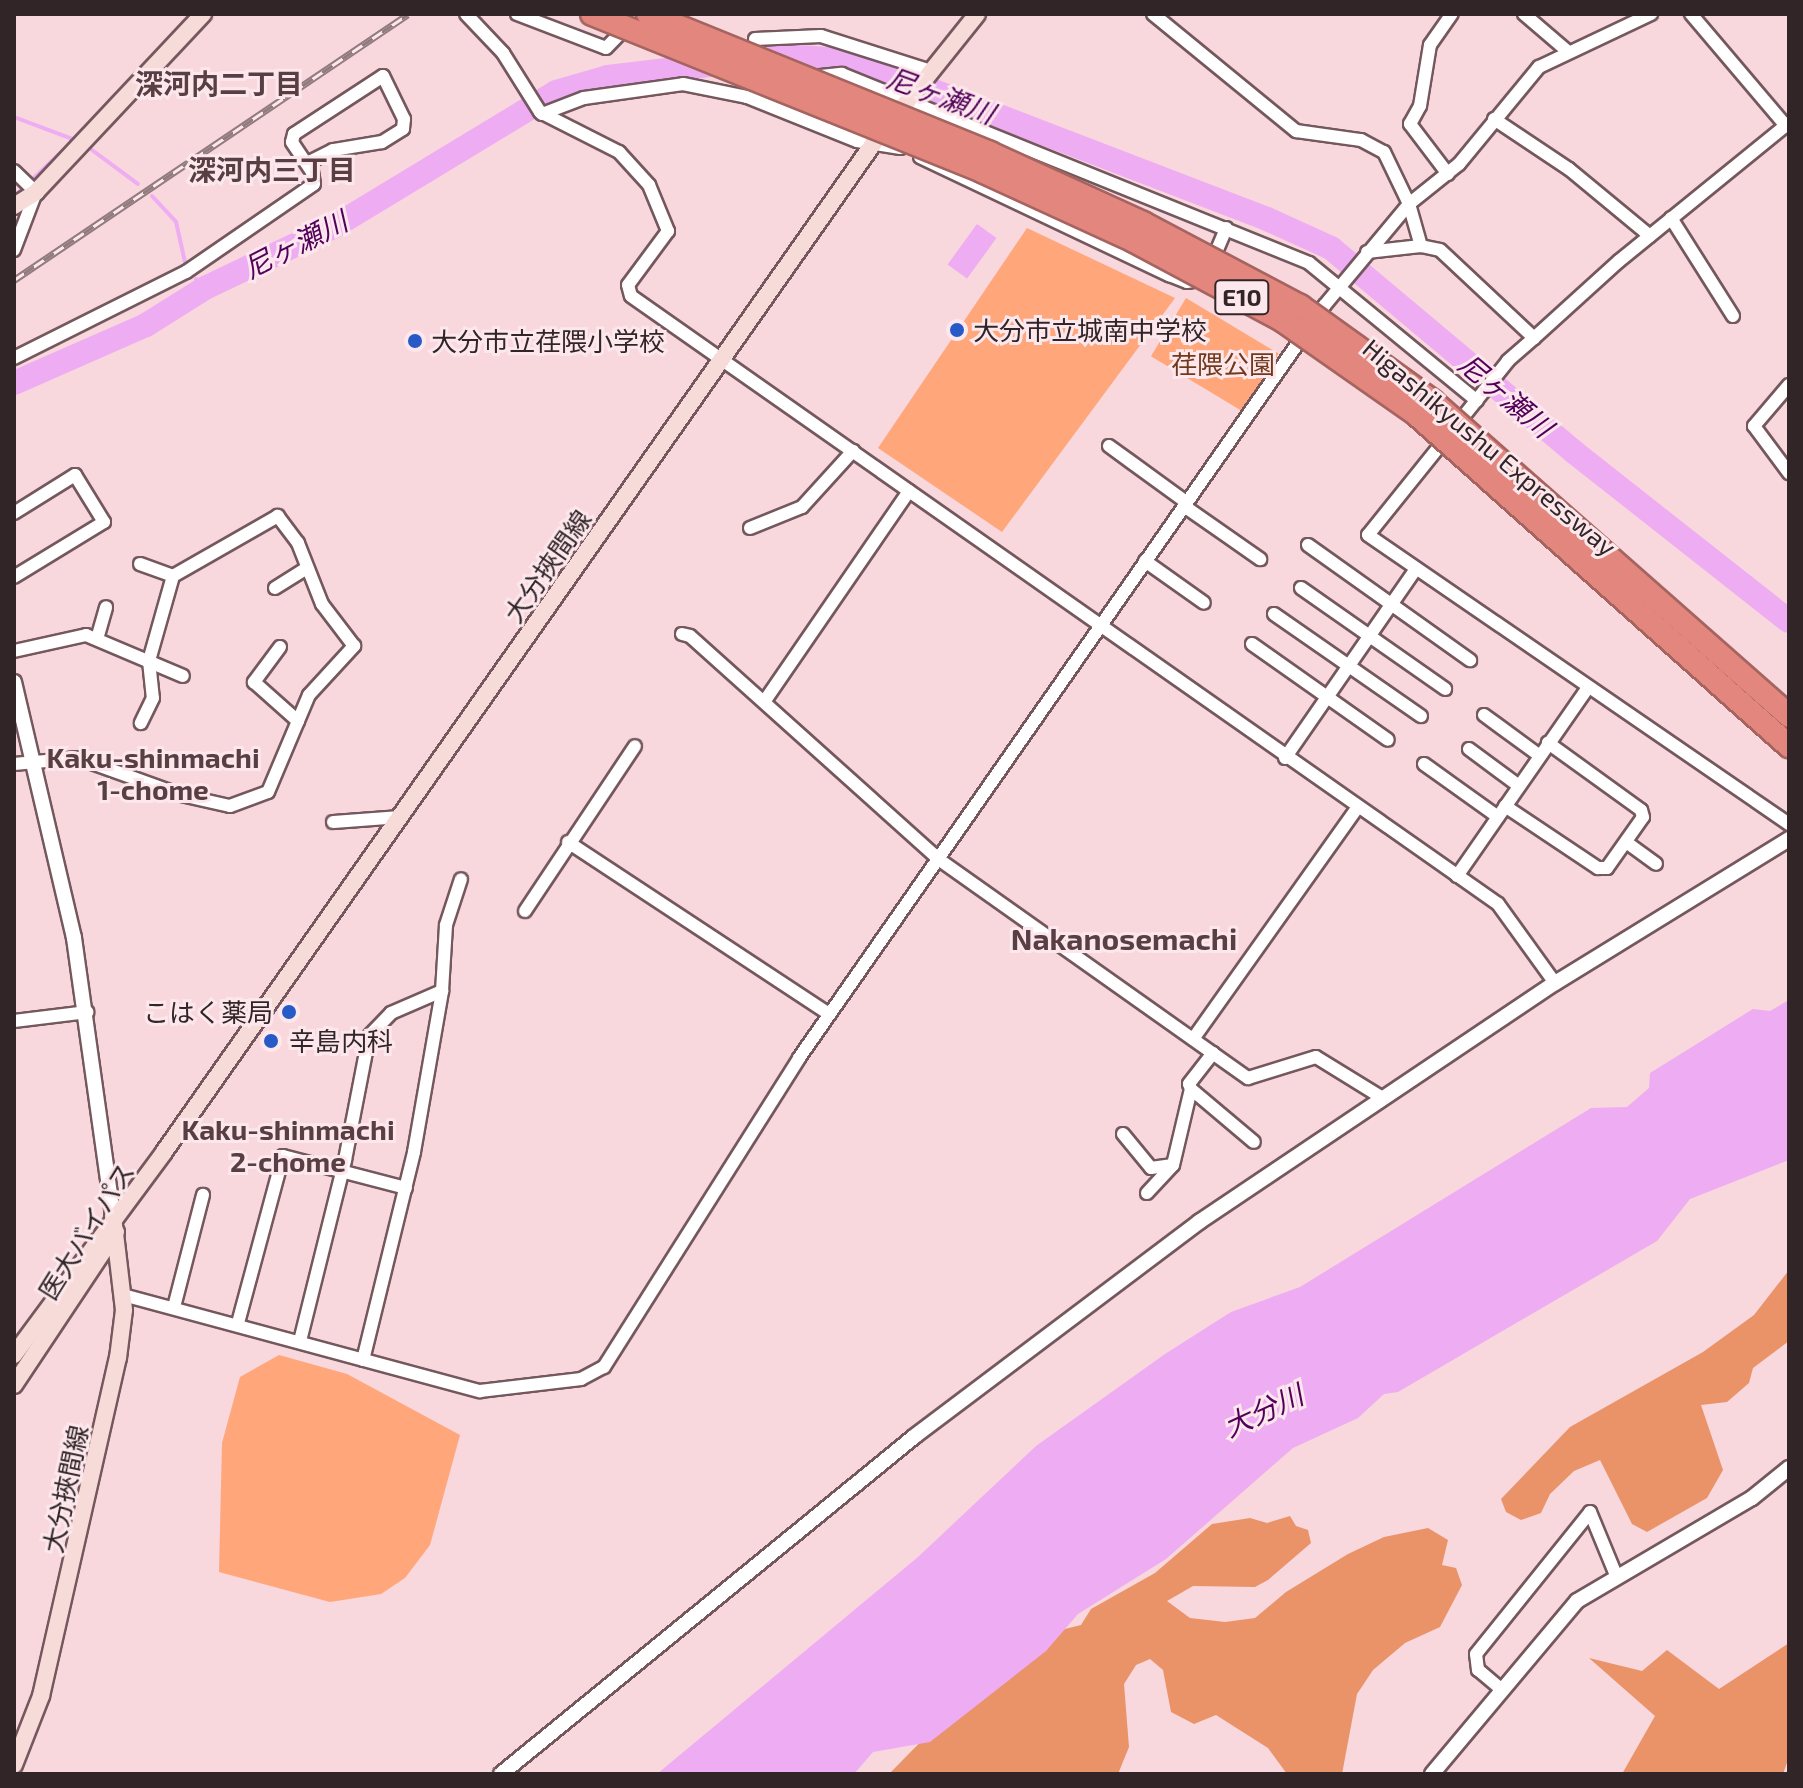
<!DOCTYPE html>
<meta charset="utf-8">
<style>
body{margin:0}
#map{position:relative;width:1803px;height:1788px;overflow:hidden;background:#f8d7dd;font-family:"Exo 2","Noto Sans JP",sans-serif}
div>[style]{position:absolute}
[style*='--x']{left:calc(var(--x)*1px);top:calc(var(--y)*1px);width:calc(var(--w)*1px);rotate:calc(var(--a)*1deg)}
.green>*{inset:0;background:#ffa67b;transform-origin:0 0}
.forest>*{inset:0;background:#ea9369}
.water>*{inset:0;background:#eeacf3;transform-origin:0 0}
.stream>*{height:4px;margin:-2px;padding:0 2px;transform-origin:2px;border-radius:2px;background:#eeacf3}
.river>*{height:24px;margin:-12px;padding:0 12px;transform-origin:12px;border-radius:12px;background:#eeacf3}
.roads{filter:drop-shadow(2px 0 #74585e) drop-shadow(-2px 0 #74585e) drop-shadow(0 2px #74585e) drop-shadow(0 -2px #74585e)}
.minor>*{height:12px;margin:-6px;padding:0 6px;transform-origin:6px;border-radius:6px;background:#fff}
.tertiary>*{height:14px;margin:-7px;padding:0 7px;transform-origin:7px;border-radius:7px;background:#fff}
.secondary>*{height:16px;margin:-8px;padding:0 8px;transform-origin:8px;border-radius:8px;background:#f7dbd8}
.rail>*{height:7px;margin-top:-3.5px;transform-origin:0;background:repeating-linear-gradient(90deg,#fce8ec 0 12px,#917b7f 0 24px);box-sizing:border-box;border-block:2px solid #917b7f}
.bridges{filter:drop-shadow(2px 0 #a56460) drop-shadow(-2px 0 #a56460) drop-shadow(0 2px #a56460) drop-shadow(0 -2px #a56460)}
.motorway-bridge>*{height:22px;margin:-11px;padding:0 11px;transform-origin:11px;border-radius:11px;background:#e3867e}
.dots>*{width:22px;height:22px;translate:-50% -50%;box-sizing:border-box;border:4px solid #fce8ec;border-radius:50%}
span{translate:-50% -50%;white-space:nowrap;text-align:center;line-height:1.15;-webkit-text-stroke:6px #fce8ec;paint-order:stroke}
.shield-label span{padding:2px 6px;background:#fce8ec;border:2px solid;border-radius:6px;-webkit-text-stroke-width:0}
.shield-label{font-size:24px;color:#312527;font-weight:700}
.poi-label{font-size:26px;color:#312527}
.left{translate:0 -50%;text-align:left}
.right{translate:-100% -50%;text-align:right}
.park-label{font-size:26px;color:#71391b}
.street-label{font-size:26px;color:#312527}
.neighbourhood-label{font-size:28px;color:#593f44;font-weight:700}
.water-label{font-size:28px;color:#52005a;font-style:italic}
.quarter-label{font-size:30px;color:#593f44;font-weight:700}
.frame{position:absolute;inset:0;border:16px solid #312527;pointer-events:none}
</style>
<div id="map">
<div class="green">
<i style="clip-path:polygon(1027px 228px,1175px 298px,1002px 532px,878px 448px)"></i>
<i style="left:1186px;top:298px;width:108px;height:68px;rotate:31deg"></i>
<i style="clip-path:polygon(279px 1355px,347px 1374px,460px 1435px,430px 1545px,405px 1578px,381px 1594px,330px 1602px,219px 1572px,222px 1443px,240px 1377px)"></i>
</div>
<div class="forest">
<i style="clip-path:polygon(1789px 1270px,1789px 1341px,1753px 1368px,1749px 1383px,1727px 1402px,1701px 1405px,1723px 1470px,1707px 1498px,1647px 1532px,1632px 1524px,1600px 1460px,1574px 1471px,1550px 1494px,1541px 1513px,1521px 1520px,1506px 1512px,1501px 1499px,1570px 1427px,1703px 1352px,1754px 1315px)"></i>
<i style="clip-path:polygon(1290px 1516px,1296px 1526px,1308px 1530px,1311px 1543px,1268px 1580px,1255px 1587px,1193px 1586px,1167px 1601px,1190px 1618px,1225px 1622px,1255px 1618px,1286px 1592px,1348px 1554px,1384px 1537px,1428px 1528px,1448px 1540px,1442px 1565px,1456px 1568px,1462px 1585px,1440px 1627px,1405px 1643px,1373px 1670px,1357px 1694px,1342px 1774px,1287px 1774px,1268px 1748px,1216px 1715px,1194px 1724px,1171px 1712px,1163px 1670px,1150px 1659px,1136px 1665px,1124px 1684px,1129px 1747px,1118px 1774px,889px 1774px,946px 1716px,1061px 1630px,1081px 1625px,1091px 1609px,1155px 1573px,1212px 1524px,1250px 1518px,1267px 1523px)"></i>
<i style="clip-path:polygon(1789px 1643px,1789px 1757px,1783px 1774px,1622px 1774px,1655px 1716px,1589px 1658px,1642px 1671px,1667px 1650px,1719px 1689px)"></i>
</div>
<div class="water">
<i style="left:977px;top:224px;width:24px;height:50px;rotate:36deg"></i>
<i style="clip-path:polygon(1789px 1000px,1789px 1160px,1690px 1199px,1657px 1241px,1398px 1392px,1384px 1394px,1358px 1418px,1293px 1448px,1166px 1559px,1078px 1614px,1046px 1651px,930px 1742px,873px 1752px,854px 1774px,657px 1774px,918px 1557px,1036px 1446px,1165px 1354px,1231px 1312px,1300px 1287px,1591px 1108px,1627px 1107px,1649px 1088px,1650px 1073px,1753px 1009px,1770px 1011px)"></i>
</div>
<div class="stream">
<i style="--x:14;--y:117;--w:65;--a:20.7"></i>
<i style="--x:92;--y:150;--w:57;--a:36.5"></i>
<i style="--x:152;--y:196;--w:35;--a:47"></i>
<i style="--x:176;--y:222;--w:41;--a:77.3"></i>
<i style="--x:14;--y:197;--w:90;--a:-43.6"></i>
<i style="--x:196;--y:279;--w:13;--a:45"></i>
</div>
<div class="river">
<i style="--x:14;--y:383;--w:144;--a:-23.7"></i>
<i style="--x:146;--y:325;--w:70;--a:-32.1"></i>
<i style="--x:205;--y:288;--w:144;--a:-25.5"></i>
<i style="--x:335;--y:226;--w:258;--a:-31.2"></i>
<i style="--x:556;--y:92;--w:54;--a:-16.1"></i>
<i style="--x:608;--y:77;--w:177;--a:-6.8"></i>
<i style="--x:784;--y:56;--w:44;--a:3.9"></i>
<i style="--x:828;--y:59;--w:74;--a:14.8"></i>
<i style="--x:900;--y:78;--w:393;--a:21"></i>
<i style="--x:1267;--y:219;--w:70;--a:24.4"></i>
<i style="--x:1331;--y:248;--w:317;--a:40"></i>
<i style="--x:1574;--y:452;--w:273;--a:38.2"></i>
</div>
<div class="roads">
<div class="minor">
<i style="--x:466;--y:14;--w:54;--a:46.5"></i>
<i style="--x:503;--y:53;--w:70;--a:57.9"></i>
<i style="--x:540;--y:112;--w:89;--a:26.9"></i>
<i style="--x:619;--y:152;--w:45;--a:47.7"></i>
<i style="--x:649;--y:185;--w:50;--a:67.6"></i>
<i style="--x:668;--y:231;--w:67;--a:126.5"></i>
<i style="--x:628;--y:285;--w:11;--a:75"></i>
<i style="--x:631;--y:296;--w:1059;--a:35.04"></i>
<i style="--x:1498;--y:904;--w:97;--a:54.2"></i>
<i style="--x:517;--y:14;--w:95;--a:20.9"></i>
<i style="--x:606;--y:48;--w:47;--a:-45.9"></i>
<i style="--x:1153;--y:14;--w:185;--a:39.3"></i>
<i style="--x:1296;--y:131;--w:66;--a:7.9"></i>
<i style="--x:1361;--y:140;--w:26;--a:28"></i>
<i style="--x:1384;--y:152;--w:58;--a:64.3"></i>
<i style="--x:1409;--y:204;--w:44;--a:74.1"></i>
<i style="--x:1524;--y:14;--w:55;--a:40.6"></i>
<i style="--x:1691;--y:14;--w:147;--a:49.7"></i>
<i style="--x:755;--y:39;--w:66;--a:-2.6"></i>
<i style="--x:821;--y:36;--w:112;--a:17.6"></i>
<i style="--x:811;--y:77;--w:31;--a:-6"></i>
<i style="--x:842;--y:74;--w:504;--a:22.03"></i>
<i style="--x:1309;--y:263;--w:217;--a:39.4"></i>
<i style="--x:747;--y:97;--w:29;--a:-16"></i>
<i style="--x:542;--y:114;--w:45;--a:-20.9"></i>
<i style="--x:584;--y:98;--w:100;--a:-8"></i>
<i style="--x:683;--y:84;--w:65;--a:11.5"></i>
<i style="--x:747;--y:97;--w:118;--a:21.8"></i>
<i style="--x:857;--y:141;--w:44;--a:9.2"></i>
<i style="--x:1494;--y:119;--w:90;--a:33.7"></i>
<i style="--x:1569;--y:169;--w:105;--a:39.6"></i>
<i style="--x:920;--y:157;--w:276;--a:25.4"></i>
<i style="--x:1169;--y:275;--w:19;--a:21"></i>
<i style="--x:1187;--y:282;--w:15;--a:-8"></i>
<i style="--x:14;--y:171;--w:30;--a:44"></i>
<i style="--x:36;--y:192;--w:62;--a:110.8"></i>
<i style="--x:1448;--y:174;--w:63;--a:-127.2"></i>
<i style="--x:1410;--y:124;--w:21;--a:-61"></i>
<i style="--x:1420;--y:106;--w:62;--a:-80.7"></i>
<i style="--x:1430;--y:45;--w:38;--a:-55"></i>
<i style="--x:1671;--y:218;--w:116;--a:57.7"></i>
<i style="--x:1367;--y:252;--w:54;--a:-6.3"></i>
<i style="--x:1421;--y:246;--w:19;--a:12"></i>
<i style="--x:1440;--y:250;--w:129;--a:43.1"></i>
<i style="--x:1534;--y:338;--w:35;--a:139"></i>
<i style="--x:1508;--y:361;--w:223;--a:128.8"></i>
<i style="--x:1368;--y:535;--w:511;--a:34.47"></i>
<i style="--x:1211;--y:264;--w:39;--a:-67"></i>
<i style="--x:1534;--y:338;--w:115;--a:-42.2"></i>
<i style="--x:1619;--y:261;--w:219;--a:-39.1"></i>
<i style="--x:14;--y:358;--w:192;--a:-26.6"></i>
<i style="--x:186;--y:272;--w:155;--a:-34.5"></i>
<i style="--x:314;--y:184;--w:12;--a:-99"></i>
<i style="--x:312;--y:172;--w:36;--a:-124"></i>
<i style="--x:292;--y:142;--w:8;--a:-76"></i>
<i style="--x:294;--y:134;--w:106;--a:-33.1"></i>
<i style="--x:383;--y:76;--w:48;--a:64"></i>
<i style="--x:404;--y:119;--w:10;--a:96"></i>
<i style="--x:403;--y:129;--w:25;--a:148"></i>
<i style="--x:382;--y:142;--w:50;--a:170.7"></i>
<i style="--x:333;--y:150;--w:29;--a:153"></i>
<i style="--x:1789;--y:385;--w:54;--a:130.5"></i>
<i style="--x:1754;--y:426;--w:59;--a:53.3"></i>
<i style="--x:1109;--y:446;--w:95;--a:36"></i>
<i style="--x:1184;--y:506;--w:93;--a:34.9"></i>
<i style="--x:14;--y:513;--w:72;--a:-31.9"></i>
<i style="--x:75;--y:475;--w:55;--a:58.3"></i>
<i style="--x:104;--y:522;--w:105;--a:148.6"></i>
<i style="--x:750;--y:528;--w:56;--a:-22"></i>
<i style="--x:802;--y:507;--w:76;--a:-47.7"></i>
<i style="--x:1308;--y:545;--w:199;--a:35.4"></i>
<i style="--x:1145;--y:561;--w:72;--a:35.4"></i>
<i style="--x:140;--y:564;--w:35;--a:20"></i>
<i style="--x:275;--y:588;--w:36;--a:-32"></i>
<i style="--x:1301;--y:588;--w:176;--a:35"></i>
<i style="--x:1274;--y:614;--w:179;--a:34.8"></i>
<i style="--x:682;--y:634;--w:8;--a:14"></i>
<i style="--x:690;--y:636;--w:332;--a:41.9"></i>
<i style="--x:937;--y:858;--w:381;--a:35.3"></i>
<i style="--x:1248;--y:1078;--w:71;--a:-17.2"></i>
<i style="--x:1316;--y:1057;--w:76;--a:31.6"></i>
<i style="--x:97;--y:639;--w:33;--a:-74"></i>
<i style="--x:1252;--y:644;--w:166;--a:35.2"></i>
<i style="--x:280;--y:647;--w:44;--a:126.6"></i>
<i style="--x:254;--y:682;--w:59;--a:41.6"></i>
<i style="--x:14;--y:651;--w:74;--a:-12.5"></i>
<i style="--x:86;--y:635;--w:105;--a:22.9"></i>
<i style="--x:764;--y:702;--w:256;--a:-55.5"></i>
<i style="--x:1484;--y:715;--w:69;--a:36.2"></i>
<i style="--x:1469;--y:749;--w:62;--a:36.5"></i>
<i style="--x:1285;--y:758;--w:230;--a:-55.3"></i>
<i style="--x:14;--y:764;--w:64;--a:-5.4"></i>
<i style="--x:78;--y:758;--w:109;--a:19.8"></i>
<i style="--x:181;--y:795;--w:50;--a:12.7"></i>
<i style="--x:230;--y:806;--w:40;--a:-20.2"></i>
<i style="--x:268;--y:792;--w:105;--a:-67.1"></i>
<i style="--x:309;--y:695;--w:67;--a:-47.4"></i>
<i style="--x:354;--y:646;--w:53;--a:-127.3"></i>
<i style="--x:322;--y:604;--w:66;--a:-111.5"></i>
<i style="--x:298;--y:543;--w:34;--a:-127"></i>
<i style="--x:278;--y:516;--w:121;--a:150.3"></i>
<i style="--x:173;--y:576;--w:88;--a:105.8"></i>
<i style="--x:149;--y:661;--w:37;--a:84"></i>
<i style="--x:153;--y:698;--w:28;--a:116"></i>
<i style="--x:1424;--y:764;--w:91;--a:35.6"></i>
<i style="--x:1505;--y:806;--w:112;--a:33.7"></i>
<i style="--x:1598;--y:868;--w:9;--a:0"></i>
<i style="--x:1607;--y:868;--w:62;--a:-54.8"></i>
<i style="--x:1643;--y:817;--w:7;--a:-106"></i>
<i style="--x:1641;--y:810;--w:115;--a:-144.2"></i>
<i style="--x:333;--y:822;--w:68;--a:-4.2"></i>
<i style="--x:568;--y:842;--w:313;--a:33.4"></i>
<i style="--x:1626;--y:842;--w:37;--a:36"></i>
<i style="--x:1457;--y:876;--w:228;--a:-55.2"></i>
<i style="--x:525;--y:911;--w:198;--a:-56.3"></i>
<i style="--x:14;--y:1021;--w:74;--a:-7"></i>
<i style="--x:1193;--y:1039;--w:283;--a:-54.6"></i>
<i style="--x:1213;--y:1053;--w:39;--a:128"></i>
<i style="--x:1189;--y:1084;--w:5;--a:68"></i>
<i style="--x:1191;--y:1089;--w:82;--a:40.1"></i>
<i style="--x:1123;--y:1134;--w:44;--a:50.5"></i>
<i style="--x:1151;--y:1168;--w:22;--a:-8"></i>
<i style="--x:1147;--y:1193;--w:38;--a:-47"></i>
<i style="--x:1173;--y:1165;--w:78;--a:-76.7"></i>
<i style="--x:123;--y:1295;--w:370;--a:15.1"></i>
<i style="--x:480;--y:1391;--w:102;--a:-6.8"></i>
<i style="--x:581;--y:1379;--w:26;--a:-28"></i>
<i style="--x:604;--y:1367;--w:365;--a:-57.7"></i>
<i style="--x:799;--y:1058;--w:917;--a:-55.08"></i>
<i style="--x:1324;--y:306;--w:133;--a:-50.2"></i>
<i style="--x:1409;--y:204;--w:64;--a:-38.7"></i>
<i style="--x:1459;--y:164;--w:126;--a:-50.5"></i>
<i style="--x:1539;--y:67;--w:124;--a:-25.3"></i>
<i style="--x:174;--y:1307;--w:116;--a:-75.5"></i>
<i style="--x:238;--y:1323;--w:173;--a:-74.9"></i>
<i style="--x:283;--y:1156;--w:127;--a:14.6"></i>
<i style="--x:300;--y:1341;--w:187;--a:-76"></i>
<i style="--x:345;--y:1160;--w:126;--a:-79"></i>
<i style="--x:369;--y:1036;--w:32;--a:-46"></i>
<i style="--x:391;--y:1013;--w:56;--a:-23.3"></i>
<i style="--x:363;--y:1360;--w:214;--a:-76.2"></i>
<i style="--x:414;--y:1152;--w:163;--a:-80.1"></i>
<i style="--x:442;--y:991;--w:66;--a:-86.5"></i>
<i style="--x:446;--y:925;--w:48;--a:-71.9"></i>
<i style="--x:1501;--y:1689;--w:30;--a:-140"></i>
<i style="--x:1478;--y:1670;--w:16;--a:-97"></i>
<i style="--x:1476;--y:1654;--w:182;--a:-51.2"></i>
<i style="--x:1590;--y:1512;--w:68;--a:67.6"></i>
</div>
<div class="tertiary">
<i style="--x:14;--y:682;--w:263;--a:76.8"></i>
<i style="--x:74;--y:938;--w:282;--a:82"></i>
<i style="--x:501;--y:1774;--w:534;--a:-39.23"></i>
<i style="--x:915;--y:1436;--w:356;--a:-37"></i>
<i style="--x:1199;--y:1222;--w:429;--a:-33.9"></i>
<i style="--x:1555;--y:983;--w:275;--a:-31.6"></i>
<i style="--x:1432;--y:1774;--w:226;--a:-50"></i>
<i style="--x:1577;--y:1601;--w:203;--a:-30.5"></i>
<i style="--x:1752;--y:1498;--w:48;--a:-39"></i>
</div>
<div class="secondary">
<i style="--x:14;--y:206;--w:26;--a:-32"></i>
<i style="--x:36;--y:192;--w:244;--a:-46.8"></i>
<i style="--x:14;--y:1355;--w:252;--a:-53.5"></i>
<i style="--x:164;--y:1152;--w:1232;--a:-54.88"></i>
<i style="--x:873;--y:144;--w:166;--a:-51.3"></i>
<i style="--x:14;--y:1385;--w:184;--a:-56.3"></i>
<i style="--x:14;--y:1765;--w:74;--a:-68.6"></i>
<i style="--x:41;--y:1696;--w:347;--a:-77.2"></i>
<i style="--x:118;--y:1358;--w:48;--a:-82.9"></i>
<i style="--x:124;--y:1310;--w:94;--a:-96.7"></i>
</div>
</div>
<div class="rail">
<i style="--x:14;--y:280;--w:475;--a:-34"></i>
</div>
<div class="bridges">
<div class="motorway-bridge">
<i style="--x:592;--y:14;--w:420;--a:21.9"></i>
<i style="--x:982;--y:171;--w:167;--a:24.7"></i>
<i style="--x:1134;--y:241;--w:168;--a:28.1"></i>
<i style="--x:1282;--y:320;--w:162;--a:35"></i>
<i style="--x:1415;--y:413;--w:501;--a:41.68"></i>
<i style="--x:648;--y:14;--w:369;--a:22.1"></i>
<i style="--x:990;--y:153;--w:168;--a:24.6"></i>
<i style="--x:1143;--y:223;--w:178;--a:27.9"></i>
<i style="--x:1300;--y:306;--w:163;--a:35.7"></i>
<i style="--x:1432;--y:401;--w:476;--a:41.4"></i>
</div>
</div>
<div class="dots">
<i style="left:957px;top:330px;background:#2759c7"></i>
<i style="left:415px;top:341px;background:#2759c7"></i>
<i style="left:289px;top:1012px;background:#2759c7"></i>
<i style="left:271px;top:1041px;background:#2759c7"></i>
</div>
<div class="shield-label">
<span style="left:1242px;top:297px">E10</span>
</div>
<div class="poi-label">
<span class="left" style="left:973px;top:330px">大分市立城南中学校</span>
<span class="left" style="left:431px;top:341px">大分市立荏隈小学校</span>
<span class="right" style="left:273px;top:1012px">こはく薬局</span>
<span class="left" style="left:289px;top:1041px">辛島内科</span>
</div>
<div class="park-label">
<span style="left:1223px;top:364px">荏隈公園</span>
</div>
<div class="street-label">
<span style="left:1490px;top:447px;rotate:40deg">Higashikyushu Expressway</span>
<span style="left:547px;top:566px;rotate:-55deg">大分挾間線</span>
<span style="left:86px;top:1231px;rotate:-58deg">医大バイパス</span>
<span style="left:65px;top:1489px;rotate:-78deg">大分挾間線</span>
</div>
<div class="neighbourhood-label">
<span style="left:219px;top:83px">深河内二丁目</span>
<span style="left:272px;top:169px">深河内三丁目</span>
<span style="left:153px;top:773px">Kaku-shinmachi<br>1-chome</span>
<span style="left:288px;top:1145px">Kaku-shinmachi<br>2-chome</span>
</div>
<div class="water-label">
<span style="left:941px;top:95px;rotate:20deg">尼ヶ瀬川</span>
<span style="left:295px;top:244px;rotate:-27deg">尼ヶ瀬川</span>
<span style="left:1506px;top:395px;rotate:40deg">尼ヶ瀬川</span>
<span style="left:1263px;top:1410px;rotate:-25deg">大分川</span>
</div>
<div class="quarter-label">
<span style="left:1124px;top:938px">Nakanosemachi</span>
</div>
<div class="frame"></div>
</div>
